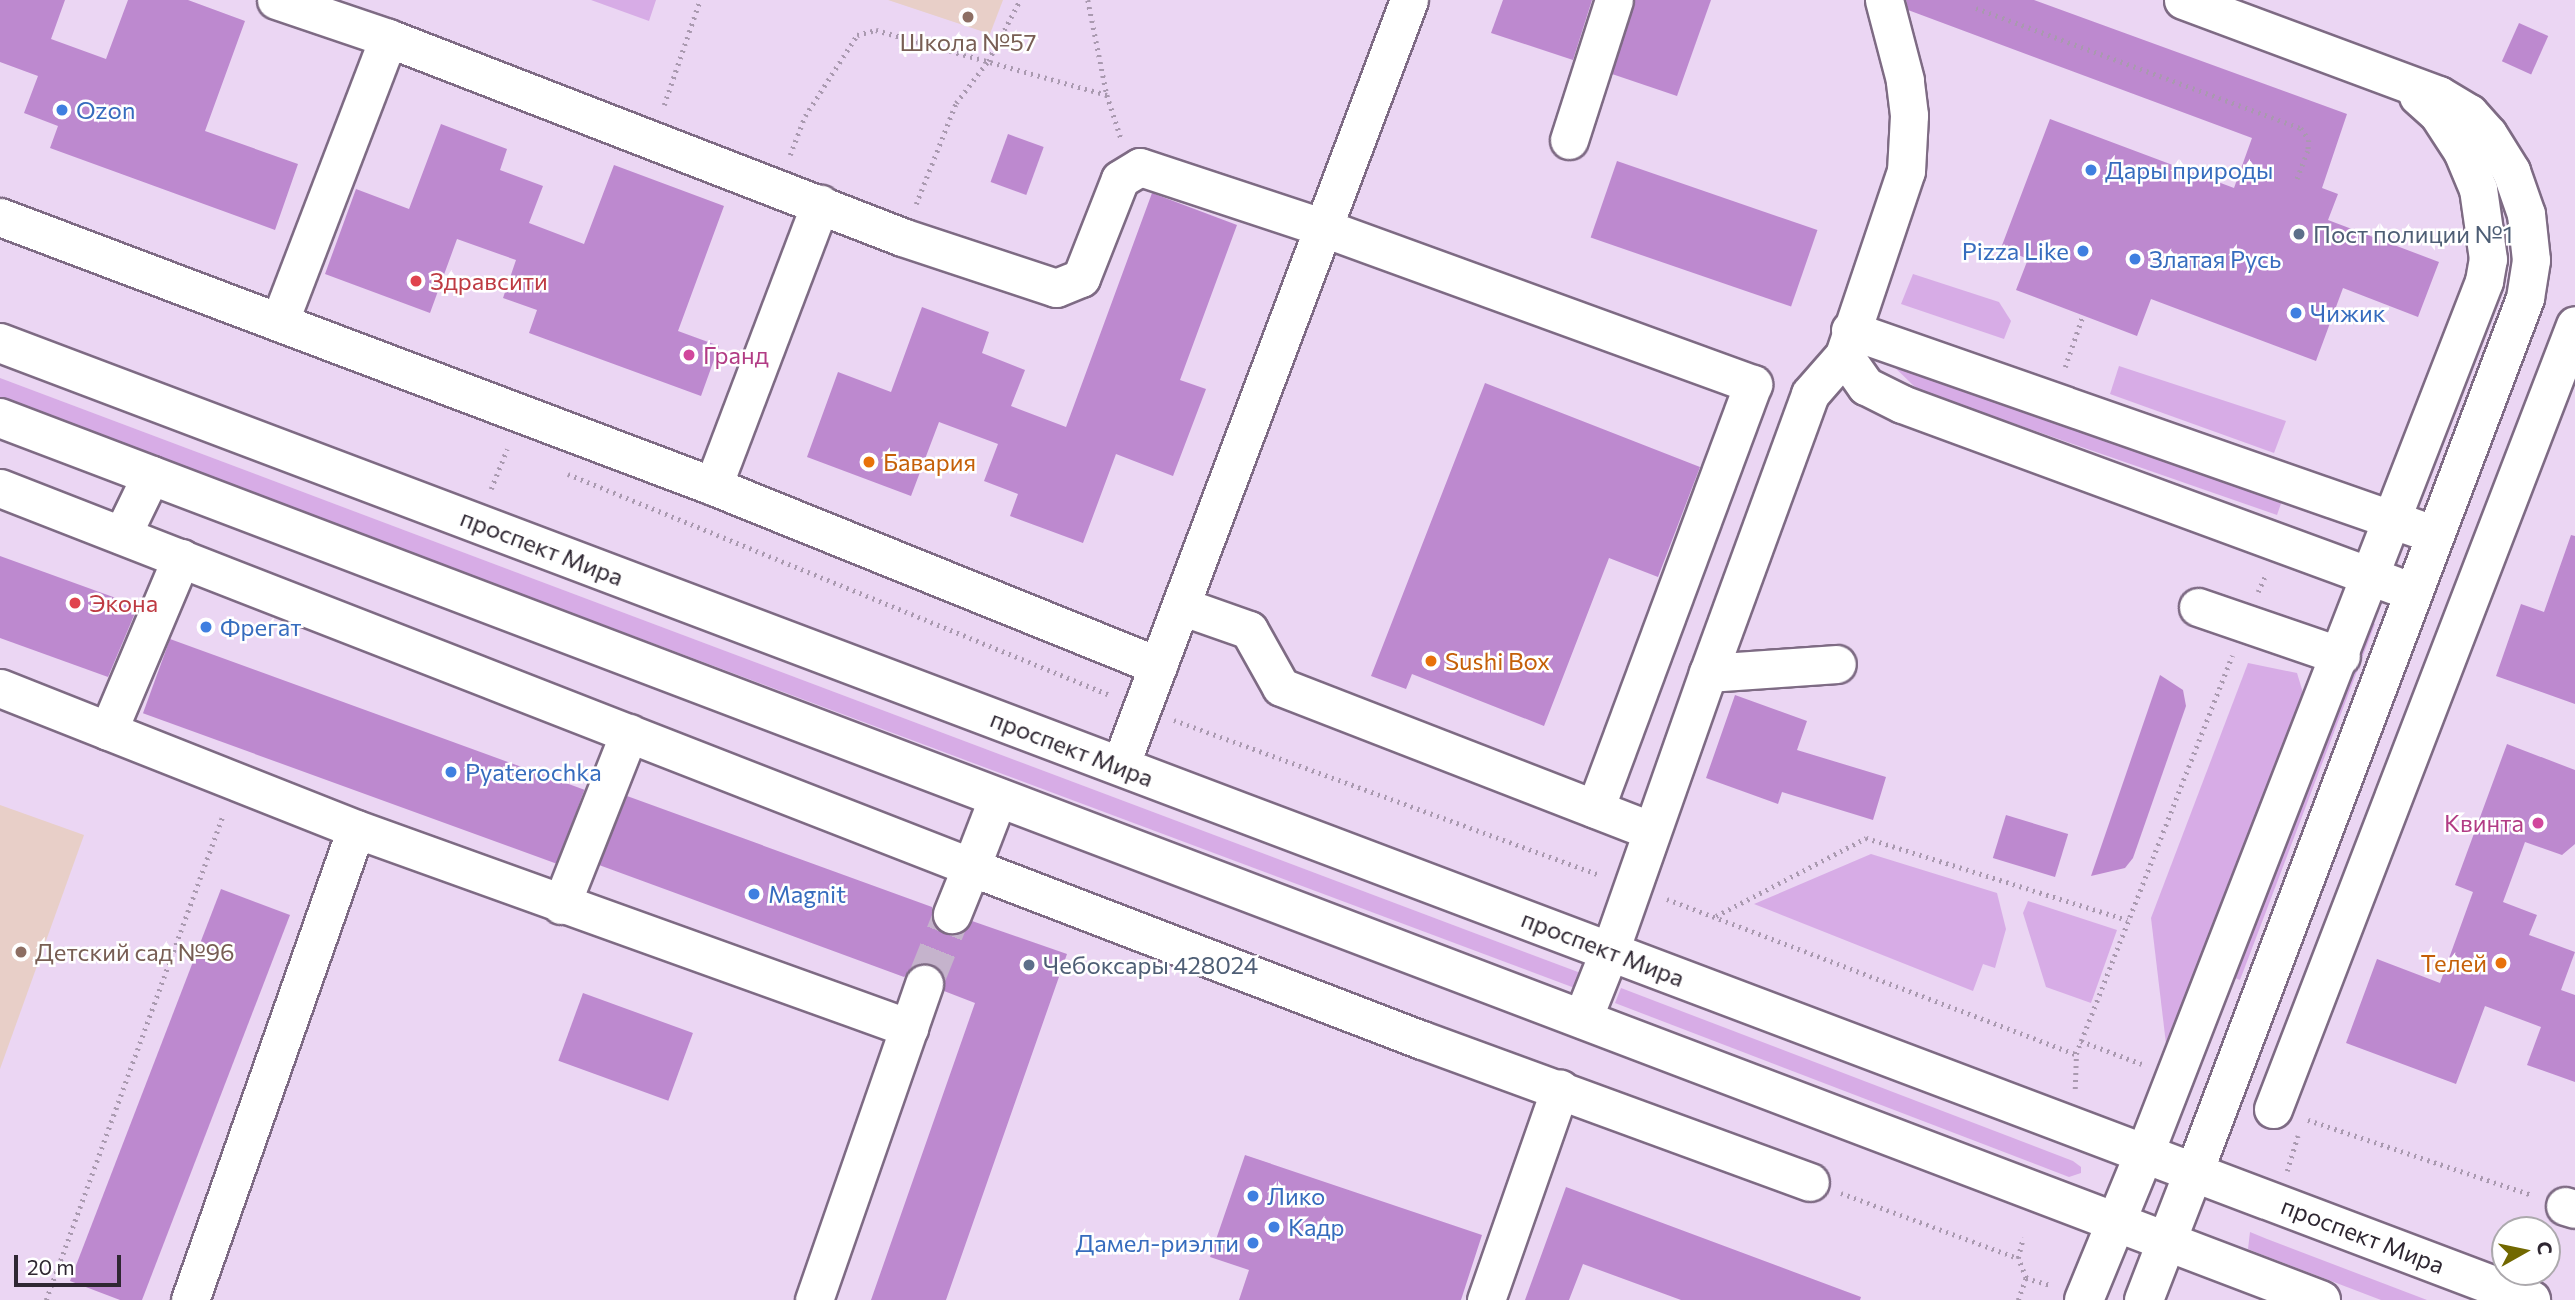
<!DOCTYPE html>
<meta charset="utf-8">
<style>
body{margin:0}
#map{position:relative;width:2575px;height:1300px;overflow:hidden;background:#ebd6f3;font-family:Commissioner,sans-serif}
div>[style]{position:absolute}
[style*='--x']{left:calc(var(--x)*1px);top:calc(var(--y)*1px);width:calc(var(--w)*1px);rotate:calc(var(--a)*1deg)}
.education>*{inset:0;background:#e8cfc8}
.green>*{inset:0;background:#d7ace6}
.building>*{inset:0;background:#bd89cf;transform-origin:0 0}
.minor-tunnel>*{height:37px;margin-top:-18.5px;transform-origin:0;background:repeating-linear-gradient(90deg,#c5b3cc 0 37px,transparent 0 55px)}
.path>*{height:4.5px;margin-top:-2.25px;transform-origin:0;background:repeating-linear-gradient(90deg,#a999af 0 2px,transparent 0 7px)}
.roads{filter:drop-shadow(2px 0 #7e6b84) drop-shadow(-2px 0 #7e6b84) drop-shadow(0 2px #7e6b84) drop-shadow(0 -2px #7e6b84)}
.minor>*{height:37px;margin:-18.5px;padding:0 18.5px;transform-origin:18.5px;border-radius:18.5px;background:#fff}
.major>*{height:38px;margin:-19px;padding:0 19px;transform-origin:19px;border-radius:19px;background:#fff}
.dots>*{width:19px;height:19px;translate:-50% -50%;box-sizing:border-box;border:4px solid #fff;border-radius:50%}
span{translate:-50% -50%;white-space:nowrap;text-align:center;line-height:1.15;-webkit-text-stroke:5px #fff;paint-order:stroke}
.education-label{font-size:24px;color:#785e54}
.left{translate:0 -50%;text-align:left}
.shop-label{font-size:24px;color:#366cbe}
.right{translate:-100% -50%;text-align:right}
.service-label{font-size:24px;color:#4e5e75}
.health-label{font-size:24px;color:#be3a42}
.hotel-label{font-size:24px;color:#b23c85}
.food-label{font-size:24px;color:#c56008}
.street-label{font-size:24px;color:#2f2732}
.north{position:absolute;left:2491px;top:1216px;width:70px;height:70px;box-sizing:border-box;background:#fff;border:2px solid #aca9ad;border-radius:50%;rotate:81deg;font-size:19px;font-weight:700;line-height:28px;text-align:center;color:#2f2732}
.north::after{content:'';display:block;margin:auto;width:24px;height:32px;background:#726800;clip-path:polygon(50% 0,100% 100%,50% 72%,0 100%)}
.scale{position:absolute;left:14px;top:1255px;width:107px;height:32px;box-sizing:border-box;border:4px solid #2f2732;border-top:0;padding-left:9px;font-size:21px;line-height:24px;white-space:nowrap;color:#2f2732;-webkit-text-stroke:5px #fff;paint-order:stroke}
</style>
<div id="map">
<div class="education">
<i style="clip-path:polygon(888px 0,1003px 0,990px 34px)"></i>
<i style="clip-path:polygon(0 805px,84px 835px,0 1069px)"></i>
</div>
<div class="green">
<i style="clip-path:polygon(591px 0,656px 0,649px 21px)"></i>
<i style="clip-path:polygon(1913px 274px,1999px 302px,2011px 321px,2004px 339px,1901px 304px)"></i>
<i style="clip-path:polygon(1885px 358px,2284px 495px,2277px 515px,1918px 390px)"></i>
<i style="clip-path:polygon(2119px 366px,2286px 421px,2274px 453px,2110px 394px)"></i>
<i style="clip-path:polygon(0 378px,1586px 975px,1580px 990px,0 399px)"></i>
<i style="clip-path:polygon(2372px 622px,2375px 624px,2240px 980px,2235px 978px)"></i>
<i style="clip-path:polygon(2248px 663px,2297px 673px,2304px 696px,2167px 1052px,2151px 918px)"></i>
<i style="clip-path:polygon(1871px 854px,1997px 893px,2006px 929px,1995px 968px,1983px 964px,1973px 991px,1754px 904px)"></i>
<i style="clip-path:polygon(2028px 901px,2117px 930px,2091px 1003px,2046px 987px,2023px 913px)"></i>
<i style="clip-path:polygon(1621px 988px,2073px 1161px,2081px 1167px,2081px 1173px,2069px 1177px,1615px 1003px)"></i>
<i style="clip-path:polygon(2250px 1232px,2267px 1239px,2427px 1300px,2381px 1300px,2263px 1255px,2248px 1249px)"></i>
</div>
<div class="building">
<i style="clip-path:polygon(0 0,65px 0,51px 39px,106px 59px,128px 0,188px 0,245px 21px,205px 131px,298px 164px,275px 230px,50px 148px,58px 126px,24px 113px,38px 76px,0 62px)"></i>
<i style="clip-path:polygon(1503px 0,1592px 0,1573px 60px,1491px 33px)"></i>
<i style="clip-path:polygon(1634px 0,1711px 0,1677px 96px,1612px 74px)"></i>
<i style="clip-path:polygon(1906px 0,2034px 0,2347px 114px,2322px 188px,2338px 194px,2328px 220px,2439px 262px,2418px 317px,2343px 288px,2316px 361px,2151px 299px,2137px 336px,2016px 290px,2028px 259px,2001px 248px,2050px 119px,2234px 188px,2252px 138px,1908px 10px)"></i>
<i style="left:2519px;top:23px;width:32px;height:42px;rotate:24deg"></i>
<i style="clip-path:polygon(441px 124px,507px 149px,500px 170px,543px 186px,529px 223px,584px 244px,614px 165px,724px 206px,678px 331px,719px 346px,701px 396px,529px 333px,537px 310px,503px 298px,516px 260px,457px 239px,430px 313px,325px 274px,356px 189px,409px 209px)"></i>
<i style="left:1008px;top:134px;width:38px;height:51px;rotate:20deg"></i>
<i style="left:1617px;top:161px;width:212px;height:81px;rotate:19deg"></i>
<i style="clip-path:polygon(1152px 193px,1237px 225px,1180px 380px,1206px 389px,1173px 476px,1116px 454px,1083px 543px,1010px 516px,1018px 494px,984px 481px,998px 444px,939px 422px,911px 496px,807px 457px,838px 372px,891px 392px,922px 307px,989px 332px,982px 353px,1025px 370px,1011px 406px,1066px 427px)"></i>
<i style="clip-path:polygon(1485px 383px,1700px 467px,1658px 577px,1609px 558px,1544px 726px,1412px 674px,1406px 689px,1371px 676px)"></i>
<i style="clip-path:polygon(2571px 535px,2575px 536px,2575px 704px,2496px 676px,2521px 604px,2544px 612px)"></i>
<i style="clip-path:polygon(0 556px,138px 606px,108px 677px,0 638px)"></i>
<i style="left:170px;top:639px;width:441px;height:79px;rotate:20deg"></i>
<i style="clip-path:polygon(2160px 675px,2183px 690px,2186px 706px,2133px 858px,2125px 868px,2091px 876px)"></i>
<i style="clip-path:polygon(1735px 695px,1807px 721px,1797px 750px,1886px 777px,1873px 820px,1782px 792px,1778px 804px,1706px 778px)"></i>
<i style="clip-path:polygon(2507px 744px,2575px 770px,2575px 844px,2562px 855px,2525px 842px,2503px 902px,2537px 915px,2529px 935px,2575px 952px,2561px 990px,2575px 995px,2575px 1082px,2527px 1065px,2541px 1027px,2485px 1006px,2456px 1084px,2346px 1043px,2377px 959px,2440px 983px,2473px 892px,2455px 885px)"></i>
<i style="clip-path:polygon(627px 796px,932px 907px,935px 926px,945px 934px,964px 931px,972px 921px,1067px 954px,946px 1300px,871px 1300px,975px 1003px,944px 991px,944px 979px,932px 964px,919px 964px,904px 977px,599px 865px)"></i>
<i style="left:2006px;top:815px;width:65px;height:45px;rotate:17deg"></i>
<i style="clip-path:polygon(221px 889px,290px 915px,142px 1300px,120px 1300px,70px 1281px)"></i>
<i style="left:583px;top:993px;width:117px;height:72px;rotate:20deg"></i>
<i style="clip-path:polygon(1245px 1155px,1482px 1235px,1461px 1300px,1239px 1300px,1249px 1270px,1210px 1257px)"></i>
<i style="clip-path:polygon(1566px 1187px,1861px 1297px,1860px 1300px,1681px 1300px,1583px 1264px,1569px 1300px,1525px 1300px)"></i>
</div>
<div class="minor-tunnel">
<i style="--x:924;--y:984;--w:75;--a:-68.2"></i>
</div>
<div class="path">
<i style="--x:1088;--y:0;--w:97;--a:78.7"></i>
<i style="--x:1107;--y:95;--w:45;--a:72"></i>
<i style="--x:1976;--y:8;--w:346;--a:20.3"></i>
<i style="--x:2301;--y:128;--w:14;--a:56"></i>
<i style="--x:2309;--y:140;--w:11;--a:95"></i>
<i style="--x:2308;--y:151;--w:30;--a:111"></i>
<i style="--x:664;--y:105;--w:111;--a:-71.1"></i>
<i style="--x:790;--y:155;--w:42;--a:-69"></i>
<i style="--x:805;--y:116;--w:96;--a:-57.3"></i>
<i style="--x:857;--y:35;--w:20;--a:-15"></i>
<i style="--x:876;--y:30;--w:240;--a:15.7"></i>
<i style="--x:916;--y:204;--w:109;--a:-68.4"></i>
<i style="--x:956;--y:103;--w:53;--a:-52.7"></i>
<i style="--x:988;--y:61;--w:69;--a:-62.3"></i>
<i style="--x:2065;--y:367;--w:55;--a:-70.9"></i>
<i style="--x:568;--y:474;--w:585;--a:22.18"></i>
<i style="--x:491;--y:489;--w:43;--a:-68.2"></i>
<i style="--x:2258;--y:592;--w:20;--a:-66"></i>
<i style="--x:1174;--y:720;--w:453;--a:20"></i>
<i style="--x:1667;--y:899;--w:437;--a:20.8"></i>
<i style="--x:1716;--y:916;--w:169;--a:-27.5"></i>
<i style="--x:1866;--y:838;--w:274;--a:17.4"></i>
<i style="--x:2081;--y:1041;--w:65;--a:20.7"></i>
<i style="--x:2075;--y:1089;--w:35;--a:-88"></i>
<i style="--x:2076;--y:1054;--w:428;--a:-68.6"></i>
<i style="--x:2308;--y:1120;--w:236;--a:18.5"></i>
<i style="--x:2287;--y:1171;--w:37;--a:-73"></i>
<i style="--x:1841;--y:1193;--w:189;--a:20.2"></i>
<i style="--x:2026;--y:1278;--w:25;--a:16"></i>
<i style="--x:46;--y:1300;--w:516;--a:-69.95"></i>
<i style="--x:2018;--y:1300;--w:23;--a:-70"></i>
<i style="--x:2026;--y:1278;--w:22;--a:-112"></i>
<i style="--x:2018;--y:1258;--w:21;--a:-76"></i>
</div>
<div class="roads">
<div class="minor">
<i style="--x:276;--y:0;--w:118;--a:18.7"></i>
<i style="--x:388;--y:38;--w:551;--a:21.16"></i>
<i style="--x:902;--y:237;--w:162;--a:18.3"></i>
<i style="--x:1056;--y:288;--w:27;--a:-22"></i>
<i style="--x:1081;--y:278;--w:106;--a:-68.5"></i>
<i style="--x:1120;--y:179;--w:23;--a:-31"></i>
<i style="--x:1140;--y:167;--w:191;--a:18.3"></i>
<i style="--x:1321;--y:227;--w:460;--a:20"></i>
<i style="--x:1753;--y:384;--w:453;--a:110.4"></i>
<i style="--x:2183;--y:0;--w:273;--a:20.4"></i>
<i style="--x:2439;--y:95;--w:35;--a:31"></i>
<i style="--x:2469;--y:113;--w:28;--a:48"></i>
<i style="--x:2488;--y:134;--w:44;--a:58.1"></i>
<i style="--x:2511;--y:171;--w:46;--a:70.8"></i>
<i style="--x:2526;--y:214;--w:46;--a:83.8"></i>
<i style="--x:2531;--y:260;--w:38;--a:99"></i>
<i style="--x:2525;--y:298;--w:934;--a:110.76"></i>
<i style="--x:1569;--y:140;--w:147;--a:-72.2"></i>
<i style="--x:0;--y:217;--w:762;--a:20.67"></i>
<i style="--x:713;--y:486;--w:480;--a:22"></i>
<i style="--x:280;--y:320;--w:302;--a:-69"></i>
<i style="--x:1850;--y:330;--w:600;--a:19.28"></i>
<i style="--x:1844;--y:355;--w:38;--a:55"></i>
<i style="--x:1866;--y:386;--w:40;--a:26.6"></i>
<i style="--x:1902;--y:404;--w:524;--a:20.2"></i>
<i style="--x:713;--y:486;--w:302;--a:-69.2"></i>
<i style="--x:0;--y:488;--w:1042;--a:21.32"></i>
<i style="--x:971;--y:867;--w:51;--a:112"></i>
<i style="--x:122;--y:535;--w:67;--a:-64.2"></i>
<i style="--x:1181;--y:606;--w:72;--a:19.4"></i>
<i style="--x:1249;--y:630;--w:65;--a:60.7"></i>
<i style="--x:1281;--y:687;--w:396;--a:21.2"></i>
<i style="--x:2198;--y:607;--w:151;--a:18.9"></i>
<i style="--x:1708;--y:673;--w:297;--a:-69.9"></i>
<i style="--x:1810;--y:394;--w:52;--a:-48.9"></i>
<i style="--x:1844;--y:355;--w:194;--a:-71.4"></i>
<i style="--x:1906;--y:171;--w:56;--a:-86.9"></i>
<i style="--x:1909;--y:115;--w:35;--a:-97"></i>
<i style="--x:1905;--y:80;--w:83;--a:-104.7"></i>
<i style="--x:0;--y:688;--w:383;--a:21.6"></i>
<i style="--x:356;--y:829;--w:588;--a:19.79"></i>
<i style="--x:108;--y:731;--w:188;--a:-67.1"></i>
<i style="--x:1120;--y:766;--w:819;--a:-69.33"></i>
<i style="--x:998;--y:797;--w:75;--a:111.1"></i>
<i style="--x:971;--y:867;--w:483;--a:21"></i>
<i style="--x:1422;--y:1040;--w:413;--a:20.1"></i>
<i style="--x:561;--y:905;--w:185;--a:-68.4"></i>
<i style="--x:1610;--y:951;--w:295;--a:-70.6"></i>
<i style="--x:1708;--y:673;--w:129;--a:-4"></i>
<i style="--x:2273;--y:1109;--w:840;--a:-68.93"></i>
<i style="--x:2145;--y:1152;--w:935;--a:-68.73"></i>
<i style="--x:2484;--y:281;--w:22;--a:-80"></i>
<i style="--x:2488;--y:259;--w:71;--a:-98.1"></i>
<i style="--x:2478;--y:189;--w:41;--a:-112.8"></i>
<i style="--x:2462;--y:151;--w:44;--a:-123"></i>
<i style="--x:2438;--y:114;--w:27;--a:-138"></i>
<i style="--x:2565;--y:1206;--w:10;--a:17"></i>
<i style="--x:190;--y:1300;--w:499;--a:-70.6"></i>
<i style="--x:814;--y:1300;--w:335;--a:-70.8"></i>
<i style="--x:1486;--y:1300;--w:224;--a:-70.7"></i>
</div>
<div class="major">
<i style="--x:0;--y:343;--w:2706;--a:20.71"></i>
<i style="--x:0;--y:418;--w:2483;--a:20.81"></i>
<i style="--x:1583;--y:1019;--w:73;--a:-68.3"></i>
<i style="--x:2084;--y:1300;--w:160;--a:-67.6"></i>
<i style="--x:2144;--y:1300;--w:138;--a:-68.8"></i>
</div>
</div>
<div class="dots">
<i style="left:968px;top:17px;background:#8d6e63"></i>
<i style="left:62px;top:110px;background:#3f7fe0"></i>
<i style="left:2091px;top:170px;background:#3f7fe0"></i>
<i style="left:2299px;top:234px;background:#5c6f8a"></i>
<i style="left:2083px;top:251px;background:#3f7fe0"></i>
<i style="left:2135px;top:259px;background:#3f7fe0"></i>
<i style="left:416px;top:281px;background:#e0444e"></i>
<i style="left:2296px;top:313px;background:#3f7fe0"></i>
<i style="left:689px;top:355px;background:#d1479c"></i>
<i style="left:869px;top:462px;background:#e8710a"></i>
<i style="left:75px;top:603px;background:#e0444e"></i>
<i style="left:206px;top:627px;background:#3f7fe0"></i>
<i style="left:1431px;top:661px;background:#e8710a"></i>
<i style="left:451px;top:772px;background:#3f7fe0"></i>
<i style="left:2538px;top:823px;background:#d1479c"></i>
<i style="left:754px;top:894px;background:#3f7fe0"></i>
<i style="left:21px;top:952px;background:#8d6e63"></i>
<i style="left:2501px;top:963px;background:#e8710a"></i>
<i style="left:1029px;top:965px;background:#5c6f8a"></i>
<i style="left:1253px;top:1196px;background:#3f7fe0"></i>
<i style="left:1274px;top:1227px;background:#3f7fe0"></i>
<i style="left:1253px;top:1243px;background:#3f7fe0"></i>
</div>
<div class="education-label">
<span style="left:968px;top:42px">Школа №57</span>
<span class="left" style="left:35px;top:952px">Детский сад №96</span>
</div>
<div class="shop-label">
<span class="left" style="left:76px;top:110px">Ozon</span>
<span class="left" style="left:2105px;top:170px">Дары природы</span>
<span class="right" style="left:2069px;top:251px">Pizza Like</span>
<span class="left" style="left:2149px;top:259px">Златая Русь</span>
<span class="left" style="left:2310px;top:313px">Чижик</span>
<span class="left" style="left:220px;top:627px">Фрегат</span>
<span class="left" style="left:465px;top:772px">Pyaterochka</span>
<span class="left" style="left:768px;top:894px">Magnit</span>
<span class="left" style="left:1267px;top:1196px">Лико</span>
<span class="left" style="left:1288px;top:1227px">Кадр</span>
<span class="right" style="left:1239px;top:1243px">Дамел-риэлти</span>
</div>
<div class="service-label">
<span class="left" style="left:2313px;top:234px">Пост полиции №1</span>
<span class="left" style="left:1043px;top:965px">Чебоксары 428024</span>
</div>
<div class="health-label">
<span class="left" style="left:430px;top:281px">Здравсити</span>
<span class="left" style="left:89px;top:603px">Экона</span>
</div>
<div class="hotel-label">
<span class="left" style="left:703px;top:355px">Гранд</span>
<span class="right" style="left:2524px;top:823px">Квинта</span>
</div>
<div class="food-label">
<span class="left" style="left:883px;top:462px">Бавария</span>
<span class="left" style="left:1445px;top:661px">Sushi Box</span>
<span class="right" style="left:2487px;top:963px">Телей</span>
</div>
<div class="street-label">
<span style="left:542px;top:547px;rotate:21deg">проспект Мира</span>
<span style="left:1072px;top:748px;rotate:21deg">проспект Мира</span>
<span style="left:1603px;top:948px;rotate:21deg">проспект Мира</span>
<span style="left:2363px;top:1235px;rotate:21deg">проспект Мира</span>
</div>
<div class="north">С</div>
<div class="scale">20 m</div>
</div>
